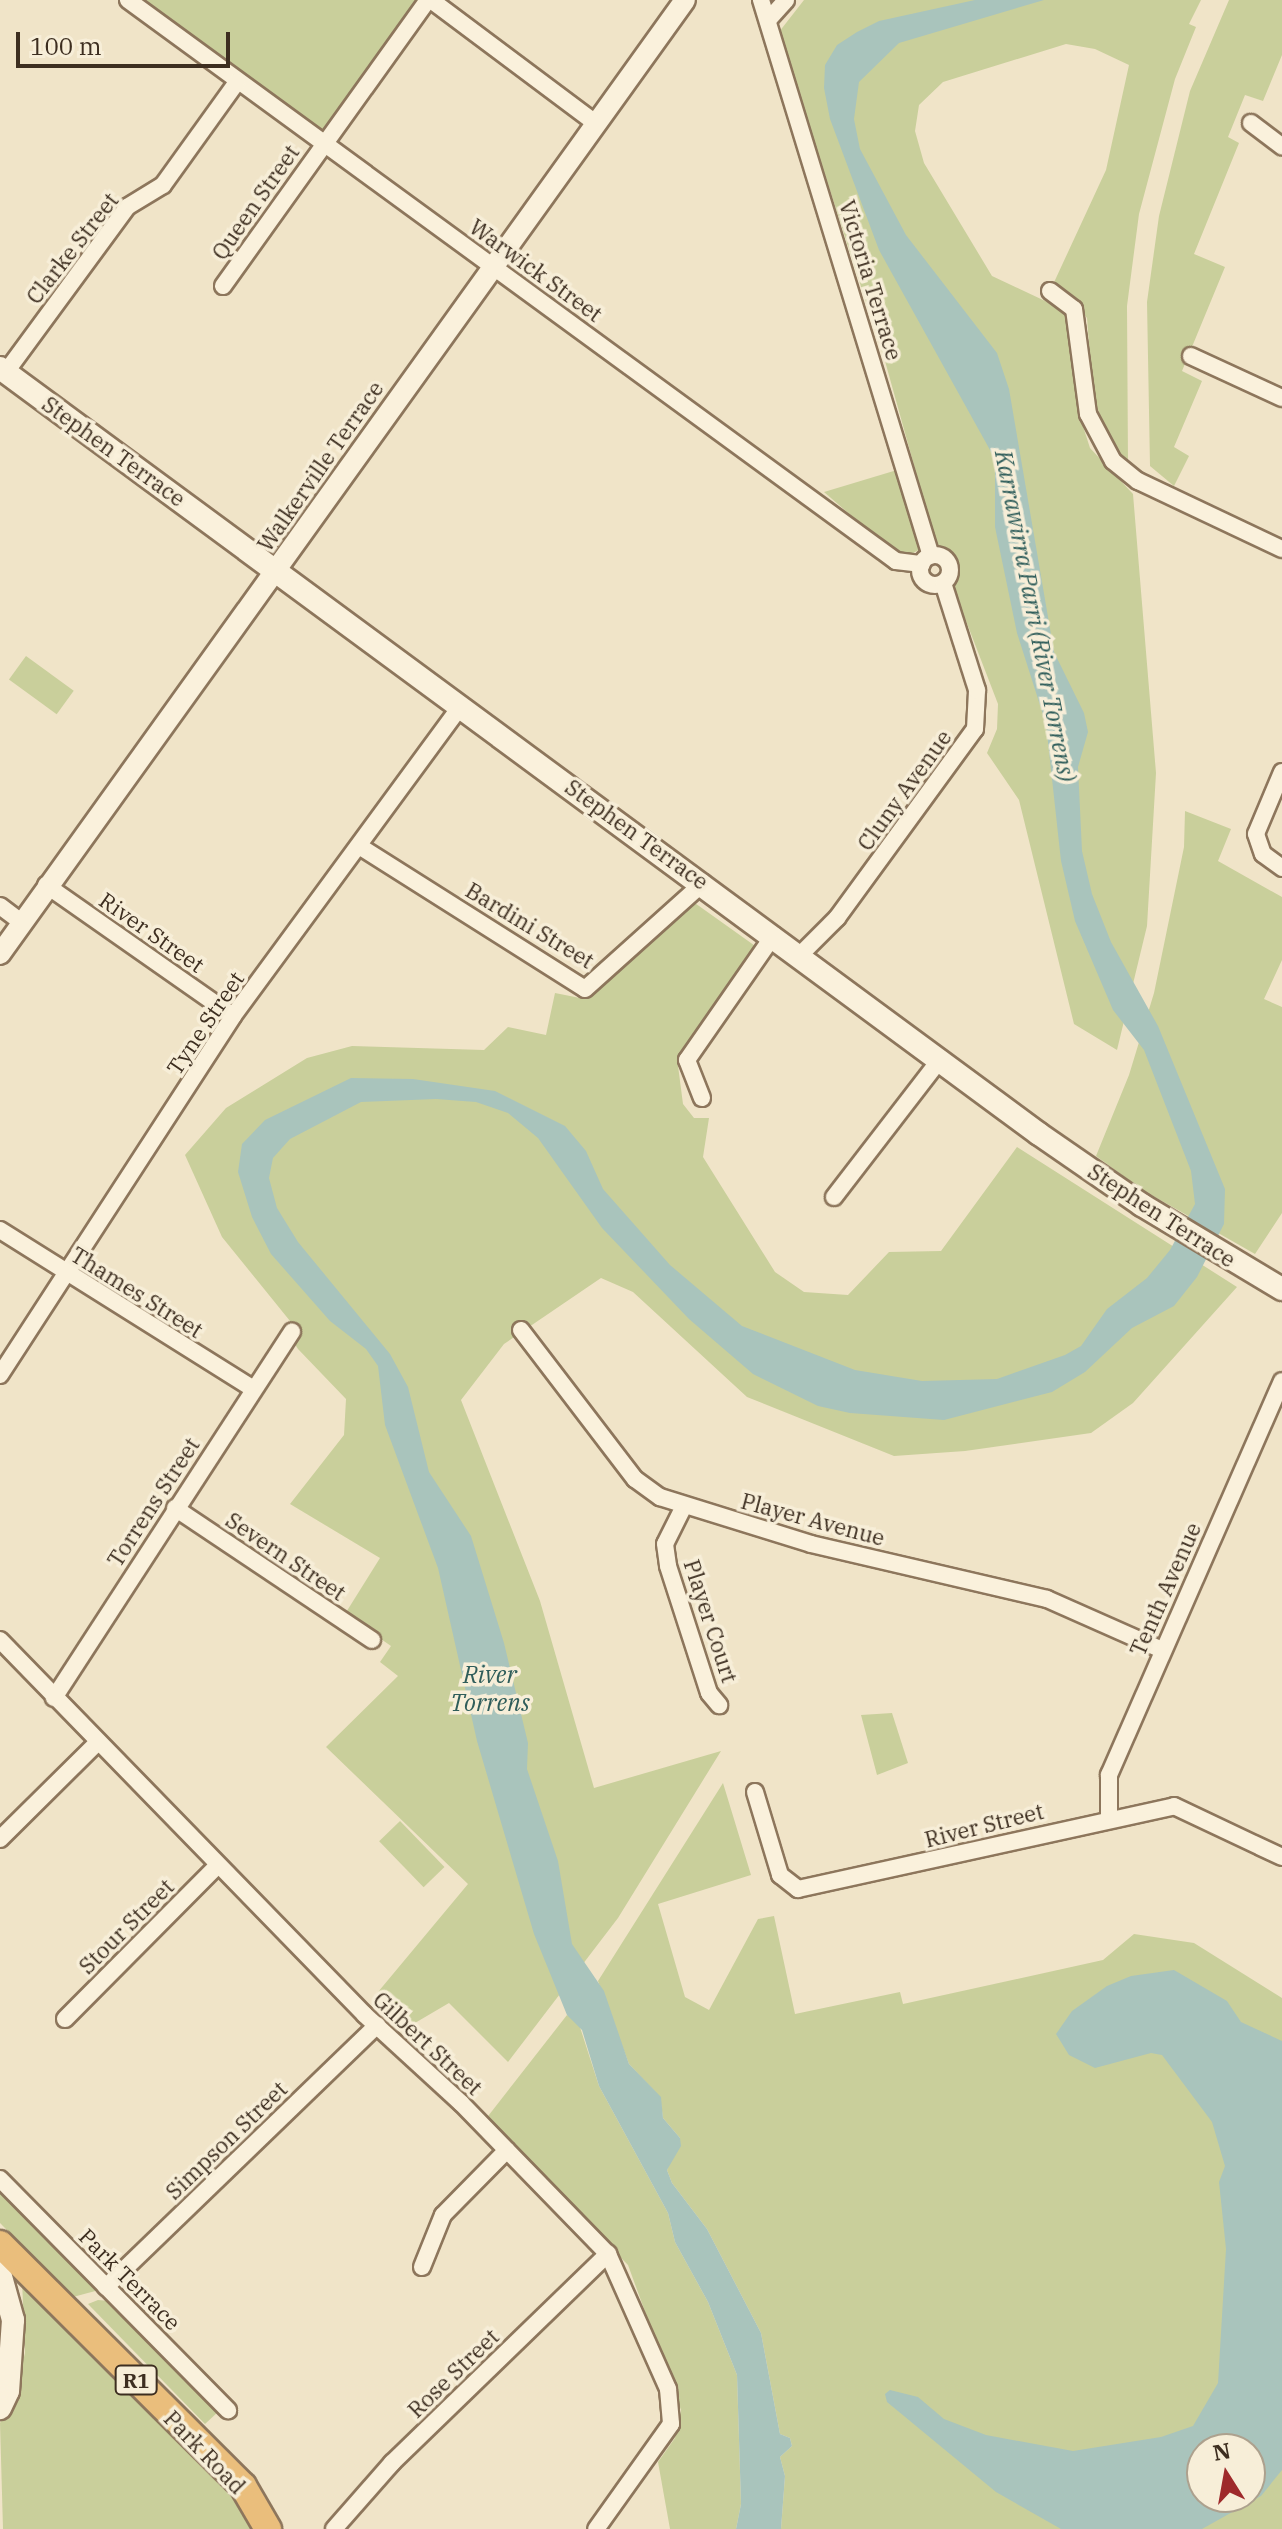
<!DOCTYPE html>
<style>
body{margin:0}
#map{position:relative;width:1282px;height:2529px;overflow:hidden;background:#f0e4c8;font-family:"IBM Plex Serif",serif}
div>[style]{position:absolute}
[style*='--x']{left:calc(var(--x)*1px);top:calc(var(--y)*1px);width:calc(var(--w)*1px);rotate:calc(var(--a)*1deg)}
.green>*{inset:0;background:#c9cf9b;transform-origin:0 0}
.water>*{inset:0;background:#a9c4bc}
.roads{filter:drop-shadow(2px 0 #8d765c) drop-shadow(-2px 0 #8d765c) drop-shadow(0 2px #8d765c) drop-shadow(0 -2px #8d765c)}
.minor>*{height:16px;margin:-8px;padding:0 8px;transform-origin:8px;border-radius:8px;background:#faf1dc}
.minor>.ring{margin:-8px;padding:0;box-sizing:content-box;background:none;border:16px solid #faf1dc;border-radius:50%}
.tertiary>*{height:20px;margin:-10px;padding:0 10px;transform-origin:10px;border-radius:10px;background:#faf1dc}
.secondary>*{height:22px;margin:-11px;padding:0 11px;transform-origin:11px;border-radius:11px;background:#faf1dc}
.trunk>*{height:26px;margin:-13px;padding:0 13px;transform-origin:13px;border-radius:13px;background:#eabe7c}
span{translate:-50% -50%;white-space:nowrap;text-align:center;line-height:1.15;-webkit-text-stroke:7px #f7eed8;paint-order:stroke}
.shield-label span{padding:2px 6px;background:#f7eed8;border:2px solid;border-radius:6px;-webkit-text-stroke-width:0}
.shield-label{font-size:20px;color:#3d2e20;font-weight:700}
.street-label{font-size:22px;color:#3d2e20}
.water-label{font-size:24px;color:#2f5d5a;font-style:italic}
.north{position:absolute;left:1186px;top:2433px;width:80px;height:80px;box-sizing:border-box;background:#f7eed8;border:2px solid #ada18e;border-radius:50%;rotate:349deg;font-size:22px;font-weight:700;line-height:32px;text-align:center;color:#3d2e20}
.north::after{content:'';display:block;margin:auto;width:28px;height:36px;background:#9e2a2b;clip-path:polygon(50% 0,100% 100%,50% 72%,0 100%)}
.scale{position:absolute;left:16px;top:32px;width:214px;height:36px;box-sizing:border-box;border:4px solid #3d2e20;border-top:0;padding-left:10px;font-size:24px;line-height:28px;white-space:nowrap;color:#3d2e20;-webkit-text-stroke:6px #f7eed8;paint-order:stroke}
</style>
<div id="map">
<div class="green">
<i style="clip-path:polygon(143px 0,425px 0,324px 134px)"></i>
<i style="clip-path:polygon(804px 0,1201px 0,1189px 24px,1196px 27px,1175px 79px,1139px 214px,1127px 306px,1128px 463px,1109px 439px,1093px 396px,1087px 318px,1073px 300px,1050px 291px,1106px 170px,1129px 65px,1095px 49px,1066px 44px,943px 82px,919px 105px,915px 131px,924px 163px,992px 276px,1060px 308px,1069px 321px,1079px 414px,1090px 448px,1133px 494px,1156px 773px,1147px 926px,1117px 1050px,1074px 1024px,1019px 800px,987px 753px,997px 729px,998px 704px,951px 582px,952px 560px,937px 548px,885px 361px,779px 32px)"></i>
<i style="clip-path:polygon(1229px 0,1282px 0,1282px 55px,1263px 101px,1245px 95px,1228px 137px,1239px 143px,1194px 254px,1225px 267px,1182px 371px,1202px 381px,1174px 447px,1189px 456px,1174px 486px,1150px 466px,1147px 302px,1159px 216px,1190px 91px)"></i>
<i style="clip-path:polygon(897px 470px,922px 548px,908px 556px,884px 544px,824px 492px)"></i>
<i style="left:26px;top:656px;width:59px;height:29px;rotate:36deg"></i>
<i style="clip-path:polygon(1185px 811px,1231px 829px,1218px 861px,1282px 897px,1282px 960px,1264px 999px,1282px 1007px,1282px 1213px,1255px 1254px,1141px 1189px,1096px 1156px,1129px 1075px,1154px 993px,1184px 847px)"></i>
<i style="clip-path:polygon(692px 901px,758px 948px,677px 1058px,683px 1104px,694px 1118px,709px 1118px,703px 1157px,775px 1272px,804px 1292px,848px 1295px,889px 1252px,941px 1251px,1017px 1147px,1237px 1287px,1133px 1403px,1091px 1433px,965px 1451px,894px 1456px,747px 1397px,633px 1292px,601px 1278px,504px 1344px,461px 1400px,540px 1601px,594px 1788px,721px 1751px,618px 1918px,508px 2062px,449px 2003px,403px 2030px,373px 1998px,468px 1884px,326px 1747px,398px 1676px,380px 1662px,391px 1646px,345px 1614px,380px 1558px,290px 1504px,344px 1435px,346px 1399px,298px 1349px,284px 1327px,290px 1321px,222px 1237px,185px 1155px,226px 1108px,307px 1058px,352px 1046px,484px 1050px,508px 1027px,546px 1035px,555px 993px,585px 999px)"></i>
<i style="clip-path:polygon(892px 1713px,908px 1763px,877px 1775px,861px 1715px)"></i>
<i style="clip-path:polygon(evenodd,723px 1783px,751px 1875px,658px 1904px,685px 1997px,709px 2010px,758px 1919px,774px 1916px,795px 2014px,900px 1992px,903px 2004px,1103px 1960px,1134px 1934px,1194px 1943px,1282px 1998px,1282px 2529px,781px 2529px,785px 2476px,780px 2457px,792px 2446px,790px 2438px,780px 2434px,761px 2333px,707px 2229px,672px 2183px,667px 2170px,680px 2138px,663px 2118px,660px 2097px,629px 2064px,598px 1981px,723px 1783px,1202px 2449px,1250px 2449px,1250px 2497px,1202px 2497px,1202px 2449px)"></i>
<i style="left:400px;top:1821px;width:64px;height:29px;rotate:46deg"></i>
<i style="clip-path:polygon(567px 2015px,578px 2021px,599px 2086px,668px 2213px,675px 2242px,708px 2302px,737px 2375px,741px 2504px,736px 2529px,670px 2529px,658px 2462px,675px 2438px,681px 2410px,628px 2265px,485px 2120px)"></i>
<i style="clip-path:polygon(0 2192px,99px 2290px,73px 2297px,0 2223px)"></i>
<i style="clip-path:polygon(22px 2280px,239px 2490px,264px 2529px,3px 2529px,0 2423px,15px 2394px,25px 2353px)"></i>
<i style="clip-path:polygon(98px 2300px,109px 2301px,219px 2411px,205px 2424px,88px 2304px)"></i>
</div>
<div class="water">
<i style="clip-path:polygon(975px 0,1044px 0,899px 43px,859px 82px,854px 119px,860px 149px,906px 235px,997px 353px,1009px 389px,1054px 652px,1084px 713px,1088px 732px,1078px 767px,1082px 851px,1092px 894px,1111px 942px,1158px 1026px,1225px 1189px,1224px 1224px,1197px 1277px,1174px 1306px,1132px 1328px,1085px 1372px,1052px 1392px,944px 1420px,850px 1413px,818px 1406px,753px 1374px,689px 1319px,602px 1228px,538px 1138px,508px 1113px,476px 1102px,436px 1099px,361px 1102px,290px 1139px,273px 1158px,269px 1178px,277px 1208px,298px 1242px,390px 1354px,408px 1387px,429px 1472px,471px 1536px,504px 1643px,528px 1743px,527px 1769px,558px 1861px,572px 1944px,604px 1991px,629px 2064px,661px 2097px,663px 2118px,680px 2138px,681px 2146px,667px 2170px,672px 2183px,707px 2229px,761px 2333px,780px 2434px,790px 2438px,792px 2446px,780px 2457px,785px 2476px,781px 2529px,736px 2529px,741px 2504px,737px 2375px,708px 2302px,675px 2242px,668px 2213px,599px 2086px,582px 2030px,567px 2015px,534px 1934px,477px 1741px,438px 1568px,385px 1425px,378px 1366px,366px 1349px,330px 1321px,271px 1254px,252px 1217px,238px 1172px,242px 1144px,265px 1120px,351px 1078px,413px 1079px,495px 1091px,565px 1126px,586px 1151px,603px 1189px,670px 1265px,742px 1326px,855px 1370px,922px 1381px,997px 1379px,1065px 1355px,1081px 1346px,1107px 1309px,1147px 1278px,1170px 1250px,1195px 1204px,1191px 1171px,1144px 1050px,1113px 1010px,1075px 921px,1061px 861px,1046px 724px,1017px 633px,995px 527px,995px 459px,879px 250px,830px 119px,824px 88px,825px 65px,837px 45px,857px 32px,879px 21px)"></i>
<i style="clip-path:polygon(evenodd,1174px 1970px,1227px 2001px,1241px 2022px,1282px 2041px,1282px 2470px,1261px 2496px,1202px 2529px,1061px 2529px,996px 2492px,887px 2402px,885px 2394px,890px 2390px,918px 2397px,944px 2419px,986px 2435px,1073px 2451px,1161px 2437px,1193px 2426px,1218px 2383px,1226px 2249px,1219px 2182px,1225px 2166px,1212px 2122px,1162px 2055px,1151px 2053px,1095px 2068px,1069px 2055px,1056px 2034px,1072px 2011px,1107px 1986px,1131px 1976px,1174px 1970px,1202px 2449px,1250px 2449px,1250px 2497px,1202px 2497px,1202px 2449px)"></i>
</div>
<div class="roads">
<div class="minor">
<i style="--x:128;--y:0;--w:951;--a:36.15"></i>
<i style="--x:896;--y:561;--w:26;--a:7"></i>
<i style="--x:431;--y:0;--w:207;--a:36.8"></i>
<i style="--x:761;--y:0;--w:581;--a:73"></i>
<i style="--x:770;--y:18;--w:24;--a:-48"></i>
<i style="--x:1251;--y:123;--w:39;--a:37"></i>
<i style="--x:223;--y:286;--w:352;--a:-54.4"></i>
<i style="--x:1050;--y:291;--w:30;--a:37"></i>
<i style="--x:1074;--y:309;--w:106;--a:82.4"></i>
<i style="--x:1088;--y:414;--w:53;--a:62"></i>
<i style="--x:1113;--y:461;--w:32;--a:39"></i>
<i style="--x:1138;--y:481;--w:159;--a:25.3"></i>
<i style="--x:1191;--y:356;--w:100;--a:24.8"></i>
<i style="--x:6;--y:372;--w:205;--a:-53.7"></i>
<i style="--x:127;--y:207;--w:42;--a:-31.4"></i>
<i style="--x:163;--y:185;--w:127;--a:-54.3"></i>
<i class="ring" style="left:920px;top:555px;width:14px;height:14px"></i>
<i style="--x:1282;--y:772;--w:67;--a:112.8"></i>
<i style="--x:1256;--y:834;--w:21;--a:71"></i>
<i style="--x:1263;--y:854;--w:24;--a:36"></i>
<i style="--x:359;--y:846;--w:267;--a:32.3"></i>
<i style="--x:585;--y:989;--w:159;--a:-41.9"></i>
<i style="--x:46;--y:885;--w:228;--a:35"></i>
<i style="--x:0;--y:906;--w:26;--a:37"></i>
<i style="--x:801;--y:954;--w:51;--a:-45"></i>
<i style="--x:837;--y:918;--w:234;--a:-53.9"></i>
<i style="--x:975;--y:729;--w:39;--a:-87"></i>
<i style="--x:977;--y:690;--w:112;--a:-107.6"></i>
<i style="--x:702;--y:1098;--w:41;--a:-111.5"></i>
<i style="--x:687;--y:1060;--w:152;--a:-55.2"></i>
<i style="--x:834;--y:1197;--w:175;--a:-52.4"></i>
<i style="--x:0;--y:1230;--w:299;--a:32.1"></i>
<i style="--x:521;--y:1330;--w:188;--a:52.6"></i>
<i style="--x:635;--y:1479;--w:31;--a:36"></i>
<i style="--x:660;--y:1497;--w:158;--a:17.3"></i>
<i style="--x:811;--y:1544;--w:242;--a:13.1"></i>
<i style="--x:1047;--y:1599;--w:126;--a:23.9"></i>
<i style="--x:0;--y:1375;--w:428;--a:-57"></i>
<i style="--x:233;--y:1016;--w:385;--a:-53.7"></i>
<i style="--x:684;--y:1506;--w:42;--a:116.6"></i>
<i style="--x:665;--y:1544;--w:22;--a:82"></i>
<i style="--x:668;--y:1566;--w:133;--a:72.1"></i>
<i style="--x:709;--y:1693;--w:16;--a:50"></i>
<i style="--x:175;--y:1508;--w:237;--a:33.8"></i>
<i style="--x:0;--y:1640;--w:523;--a:45.77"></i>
<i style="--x:365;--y:2015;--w:130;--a:42.5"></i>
<i style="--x:461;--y:2103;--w:211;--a:45.8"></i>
<i style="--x:608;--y:2254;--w:148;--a:66"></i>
<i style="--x:668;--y:2389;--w:35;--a:85"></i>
<i style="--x:671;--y:2424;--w:129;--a:125.5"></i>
<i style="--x:54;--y:1698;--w:437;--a:-57"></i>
<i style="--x:755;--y:1792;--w:87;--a:73.2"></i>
<i style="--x:780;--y:1875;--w:23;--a:38"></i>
<i style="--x:798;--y:1889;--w:385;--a:-12.4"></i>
<i style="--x:1174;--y:1806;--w:119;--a:25.3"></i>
<i style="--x:1109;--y:1818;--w:43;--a:-90"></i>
<i style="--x:1109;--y:1775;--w:430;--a:-66.3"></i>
<i style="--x:0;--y:1839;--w:138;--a:-44.7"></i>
<i style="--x:65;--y:2019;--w:217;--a:-45.2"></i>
<i style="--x:0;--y:2179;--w:325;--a:45.4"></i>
<i style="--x:422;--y:2267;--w:56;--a:-68"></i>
<i style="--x:443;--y:2215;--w:91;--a:-45.4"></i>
<i style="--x:106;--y:2287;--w:377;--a:-44"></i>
<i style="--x:334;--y:2529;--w:88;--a:-48.7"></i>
<i style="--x:392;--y:2463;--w:301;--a:-44.1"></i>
</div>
<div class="tertiary">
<i style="--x:0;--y:954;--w:1174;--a:-54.32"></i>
</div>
<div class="secondary">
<i style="--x:0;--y:368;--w:1291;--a:36.4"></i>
<i style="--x:1039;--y:1134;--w:125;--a:34.6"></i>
<i style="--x:1142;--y:1205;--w:163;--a:31"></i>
<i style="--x:0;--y:2273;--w:49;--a:74.5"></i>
<i style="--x:13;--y:2320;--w:71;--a:94"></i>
<i style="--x:8;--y:2391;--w:19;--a:115"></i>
</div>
<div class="trunk">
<i style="--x:0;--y:2244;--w:343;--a:44.9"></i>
<i style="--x:243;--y:2486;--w:50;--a:59.8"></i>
</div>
</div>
<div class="shield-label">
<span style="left:136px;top:2380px">R1</span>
</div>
<div class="street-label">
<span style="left:255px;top:202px;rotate:-55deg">Queen Street</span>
<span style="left:72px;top:248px;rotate:-52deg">Clarke Street</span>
<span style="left:536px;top:270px;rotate:36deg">Warwick Street</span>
<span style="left:871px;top:280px;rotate:73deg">Victoria Terrace</span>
<span style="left:114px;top:451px;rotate:36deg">Stephen Terrace</span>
<span style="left:320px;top:466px;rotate:-55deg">Walkerville Terrace</span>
<span style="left:904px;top:790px;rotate:-54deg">Cluny Avenue</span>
<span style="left:637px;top:834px;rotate:36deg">Stephen Terrace</span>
<span style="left:530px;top:925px;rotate:31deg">Bardini Street</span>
<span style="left:152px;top:932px;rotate:35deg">River Street</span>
<span style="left:205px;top:1023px;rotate:-56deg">Tyne Street</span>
<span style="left:1162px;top:1215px;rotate:33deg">Stephen Terrace</span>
<span style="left:137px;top:1292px;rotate:32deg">Thames Street</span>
<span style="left:153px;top:1502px;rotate:-57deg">Torrens Street</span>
<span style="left:813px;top:1519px;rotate:15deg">Player Avenue</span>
<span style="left:286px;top:1556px;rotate:34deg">Severn Street</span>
<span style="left:1165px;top:1589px;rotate:-66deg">Tenth Avenue</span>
<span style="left:711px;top:1621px;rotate:72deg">Player Court</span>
<span style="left:984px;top:1825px;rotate:-14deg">River Street</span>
<span style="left:126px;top:1926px;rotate:-45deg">Stour Street</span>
<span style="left:428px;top:2043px;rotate:43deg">Gilbert Street</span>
<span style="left:226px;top:2140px;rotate:-44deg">Simpson Street</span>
<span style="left:130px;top:2279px;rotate:45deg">Park Terrace</span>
<span style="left:453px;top:2373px;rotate:-44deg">Rose Street</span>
<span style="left:205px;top:2452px;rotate:46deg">Park Road</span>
</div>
<div class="water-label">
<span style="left:1035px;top:616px;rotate:79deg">Karrawirra Parri (River Torrens)</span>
<span style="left:490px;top:1689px">River<br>Torrens</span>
</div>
<div class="north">N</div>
<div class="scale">100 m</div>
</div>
